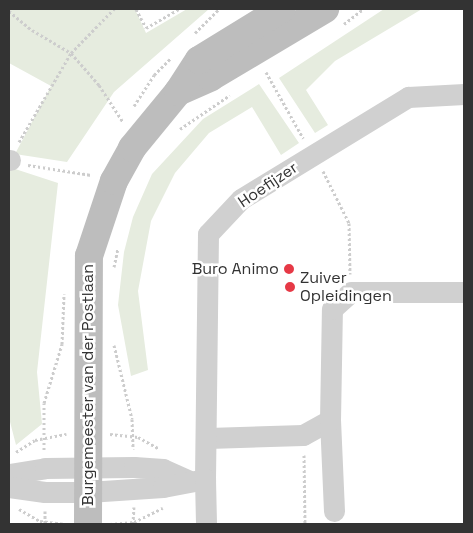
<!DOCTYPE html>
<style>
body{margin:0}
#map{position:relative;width:473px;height:533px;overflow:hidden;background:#fff;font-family:"Space Grotesk",sans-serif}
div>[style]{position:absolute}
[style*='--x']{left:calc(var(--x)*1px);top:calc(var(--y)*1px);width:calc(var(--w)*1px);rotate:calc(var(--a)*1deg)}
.green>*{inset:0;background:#e6ecdf}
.path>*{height:3px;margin-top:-1.5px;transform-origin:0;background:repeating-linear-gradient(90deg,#cdcdcd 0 2.5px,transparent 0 5px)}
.street>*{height:21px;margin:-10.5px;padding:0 10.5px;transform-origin:10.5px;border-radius:10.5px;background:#d0d0d0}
.secondary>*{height:28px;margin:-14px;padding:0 14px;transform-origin:14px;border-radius:14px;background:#bdbdbd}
.dots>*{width:14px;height:14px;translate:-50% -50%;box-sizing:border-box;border:2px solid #fff;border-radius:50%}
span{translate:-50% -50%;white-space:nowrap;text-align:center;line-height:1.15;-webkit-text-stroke:5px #fff;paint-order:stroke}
.street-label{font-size:16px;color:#333}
.poi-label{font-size:16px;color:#333}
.right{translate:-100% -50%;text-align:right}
.left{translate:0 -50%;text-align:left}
.frame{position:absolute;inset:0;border:10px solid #333;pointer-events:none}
</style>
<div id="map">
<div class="green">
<i style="clip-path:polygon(9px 9px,135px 9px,146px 33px,187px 9px,209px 9px,114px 92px,67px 162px,15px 154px,51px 86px,9px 63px)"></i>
<i style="clip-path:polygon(384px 9px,422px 9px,335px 61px,306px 90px,328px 125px,315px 133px,279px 78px)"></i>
<i style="clip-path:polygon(259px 84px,299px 143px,281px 155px,252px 107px,209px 133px,175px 173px,151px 221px,138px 291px,148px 370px,131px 376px,118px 305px,124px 252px,133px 217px,152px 174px,203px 119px)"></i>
<i style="clip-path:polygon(9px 167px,58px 183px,37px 372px,42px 424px,16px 445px,9px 418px)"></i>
</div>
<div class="path">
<i style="--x:136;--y:9;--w:21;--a:62"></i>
<i style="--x:146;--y:28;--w:38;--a:-30"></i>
<i style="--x:9;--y:11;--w:30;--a:40"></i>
<i style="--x:32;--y:30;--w:45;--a:30.5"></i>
<i style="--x:71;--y:53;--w:43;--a:48.8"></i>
<i style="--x:99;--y:85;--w:44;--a:57"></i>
<i style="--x:344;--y:24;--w:24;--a:-38"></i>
<i style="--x:195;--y:33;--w:34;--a:-45"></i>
<i style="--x:266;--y:72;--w:76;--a:60.7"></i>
<i style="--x:134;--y:106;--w:37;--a:-57"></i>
<i style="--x:154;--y:75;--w:24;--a:-45"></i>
<i style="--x:180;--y:129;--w:60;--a:-34.2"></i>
<i style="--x:19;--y:142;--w:103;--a:-59.7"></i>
<i style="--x:71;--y:53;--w:62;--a:-45.7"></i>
<i style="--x:28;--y:165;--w:64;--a:9"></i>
<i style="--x:323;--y:171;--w:58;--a:63.4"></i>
<i style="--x:349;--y:223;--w:51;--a:88.9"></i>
<i style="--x:114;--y:267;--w:19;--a:-78"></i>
<i style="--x:114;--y:345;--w:76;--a:76.3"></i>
<i style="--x:132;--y:419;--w:30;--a:88"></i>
<i style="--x:110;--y:434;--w:28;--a:6"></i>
<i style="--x:138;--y:437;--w:23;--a:29"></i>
<i style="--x:44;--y:450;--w:47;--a:-90"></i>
<i style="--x:44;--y:403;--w:62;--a:-73"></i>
<i style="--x:62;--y:344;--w:50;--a:-87.7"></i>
<i style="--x:16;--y:452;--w:22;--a:-32"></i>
<i style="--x:35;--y:440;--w:32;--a:-11"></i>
<i style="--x:304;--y:455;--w:69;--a:89.2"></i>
<i style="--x:19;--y:509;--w:24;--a:30"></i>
<i style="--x:40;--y:521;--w:23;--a:7"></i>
<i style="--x:45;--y:511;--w:13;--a:90"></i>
<i style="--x:110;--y:524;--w:24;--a:-5"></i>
<i style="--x:134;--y:522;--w:32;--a:-26"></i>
<i style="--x:133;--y:524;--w:17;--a:-87"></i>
<i style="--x:372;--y:524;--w:24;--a:0"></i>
</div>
<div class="street">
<i style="--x:9;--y:160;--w:1;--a:0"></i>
<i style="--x:208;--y:438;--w:95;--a:-1.8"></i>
<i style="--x:303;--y:435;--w:31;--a:-29"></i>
<i style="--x:9;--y:474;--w:36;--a:-9"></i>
<i style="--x:45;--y:468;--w:89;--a:-0.6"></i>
<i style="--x:134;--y:467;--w:29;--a:4"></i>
<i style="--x:163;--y:469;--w:27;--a:24"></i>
<i style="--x:205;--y:479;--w:245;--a:-89.3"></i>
<i style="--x:208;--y:234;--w:48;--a:-46.7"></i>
<i style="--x:241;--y:199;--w:196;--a:-31.4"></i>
<i style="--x:408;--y:97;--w:56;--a:-3.1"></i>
<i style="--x:9;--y:487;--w:36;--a:8"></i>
<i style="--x:45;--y:492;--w:43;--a:0"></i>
<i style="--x:88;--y:492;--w:75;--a:-3.8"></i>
<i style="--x:163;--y:487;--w:43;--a:-10.8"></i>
<i style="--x:205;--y:479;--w:45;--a:88.7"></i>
<i style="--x:334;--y:511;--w:91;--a:-92.5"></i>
<i style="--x:330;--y:420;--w:111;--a:-89"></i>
<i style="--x:332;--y:309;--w:25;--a:-42"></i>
<i style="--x:351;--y:292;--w:113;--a:0"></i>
</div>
<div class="secondary">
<i style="--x:178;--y:92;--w:36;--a:-24"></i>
<i style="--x:211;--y:77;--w:133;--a:-30.8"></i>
<i style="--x:88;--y:524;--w:268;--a:-89.8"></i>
<i style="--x:89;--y:256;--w:79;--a:-71.6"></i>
<i style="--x:114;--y:181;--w:38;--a:-61"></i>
<i style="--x:132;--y:148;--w:72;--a:-50.6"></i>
<i style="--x:178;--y:92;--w:38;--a:-57"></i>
<i style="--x:199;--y:60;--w:97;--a:-31.6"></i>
</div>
<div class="dots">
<i style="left:289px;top:269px;background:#e63946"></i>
<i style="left:290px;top:287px;background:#e63946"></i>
</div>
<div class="street-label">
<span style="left:268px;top:185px;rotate:-34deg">Hoefijzer</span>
<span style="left:88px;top:385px;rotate:-90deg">Burgemeester van der Postlaan</span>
</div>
<div class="poi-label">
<span class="right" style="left:279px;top:269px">Buro Animo</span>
<span class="left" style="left:300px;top:287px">Zuiver<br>Opleidingen</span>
</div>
<div class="frame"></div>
</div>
